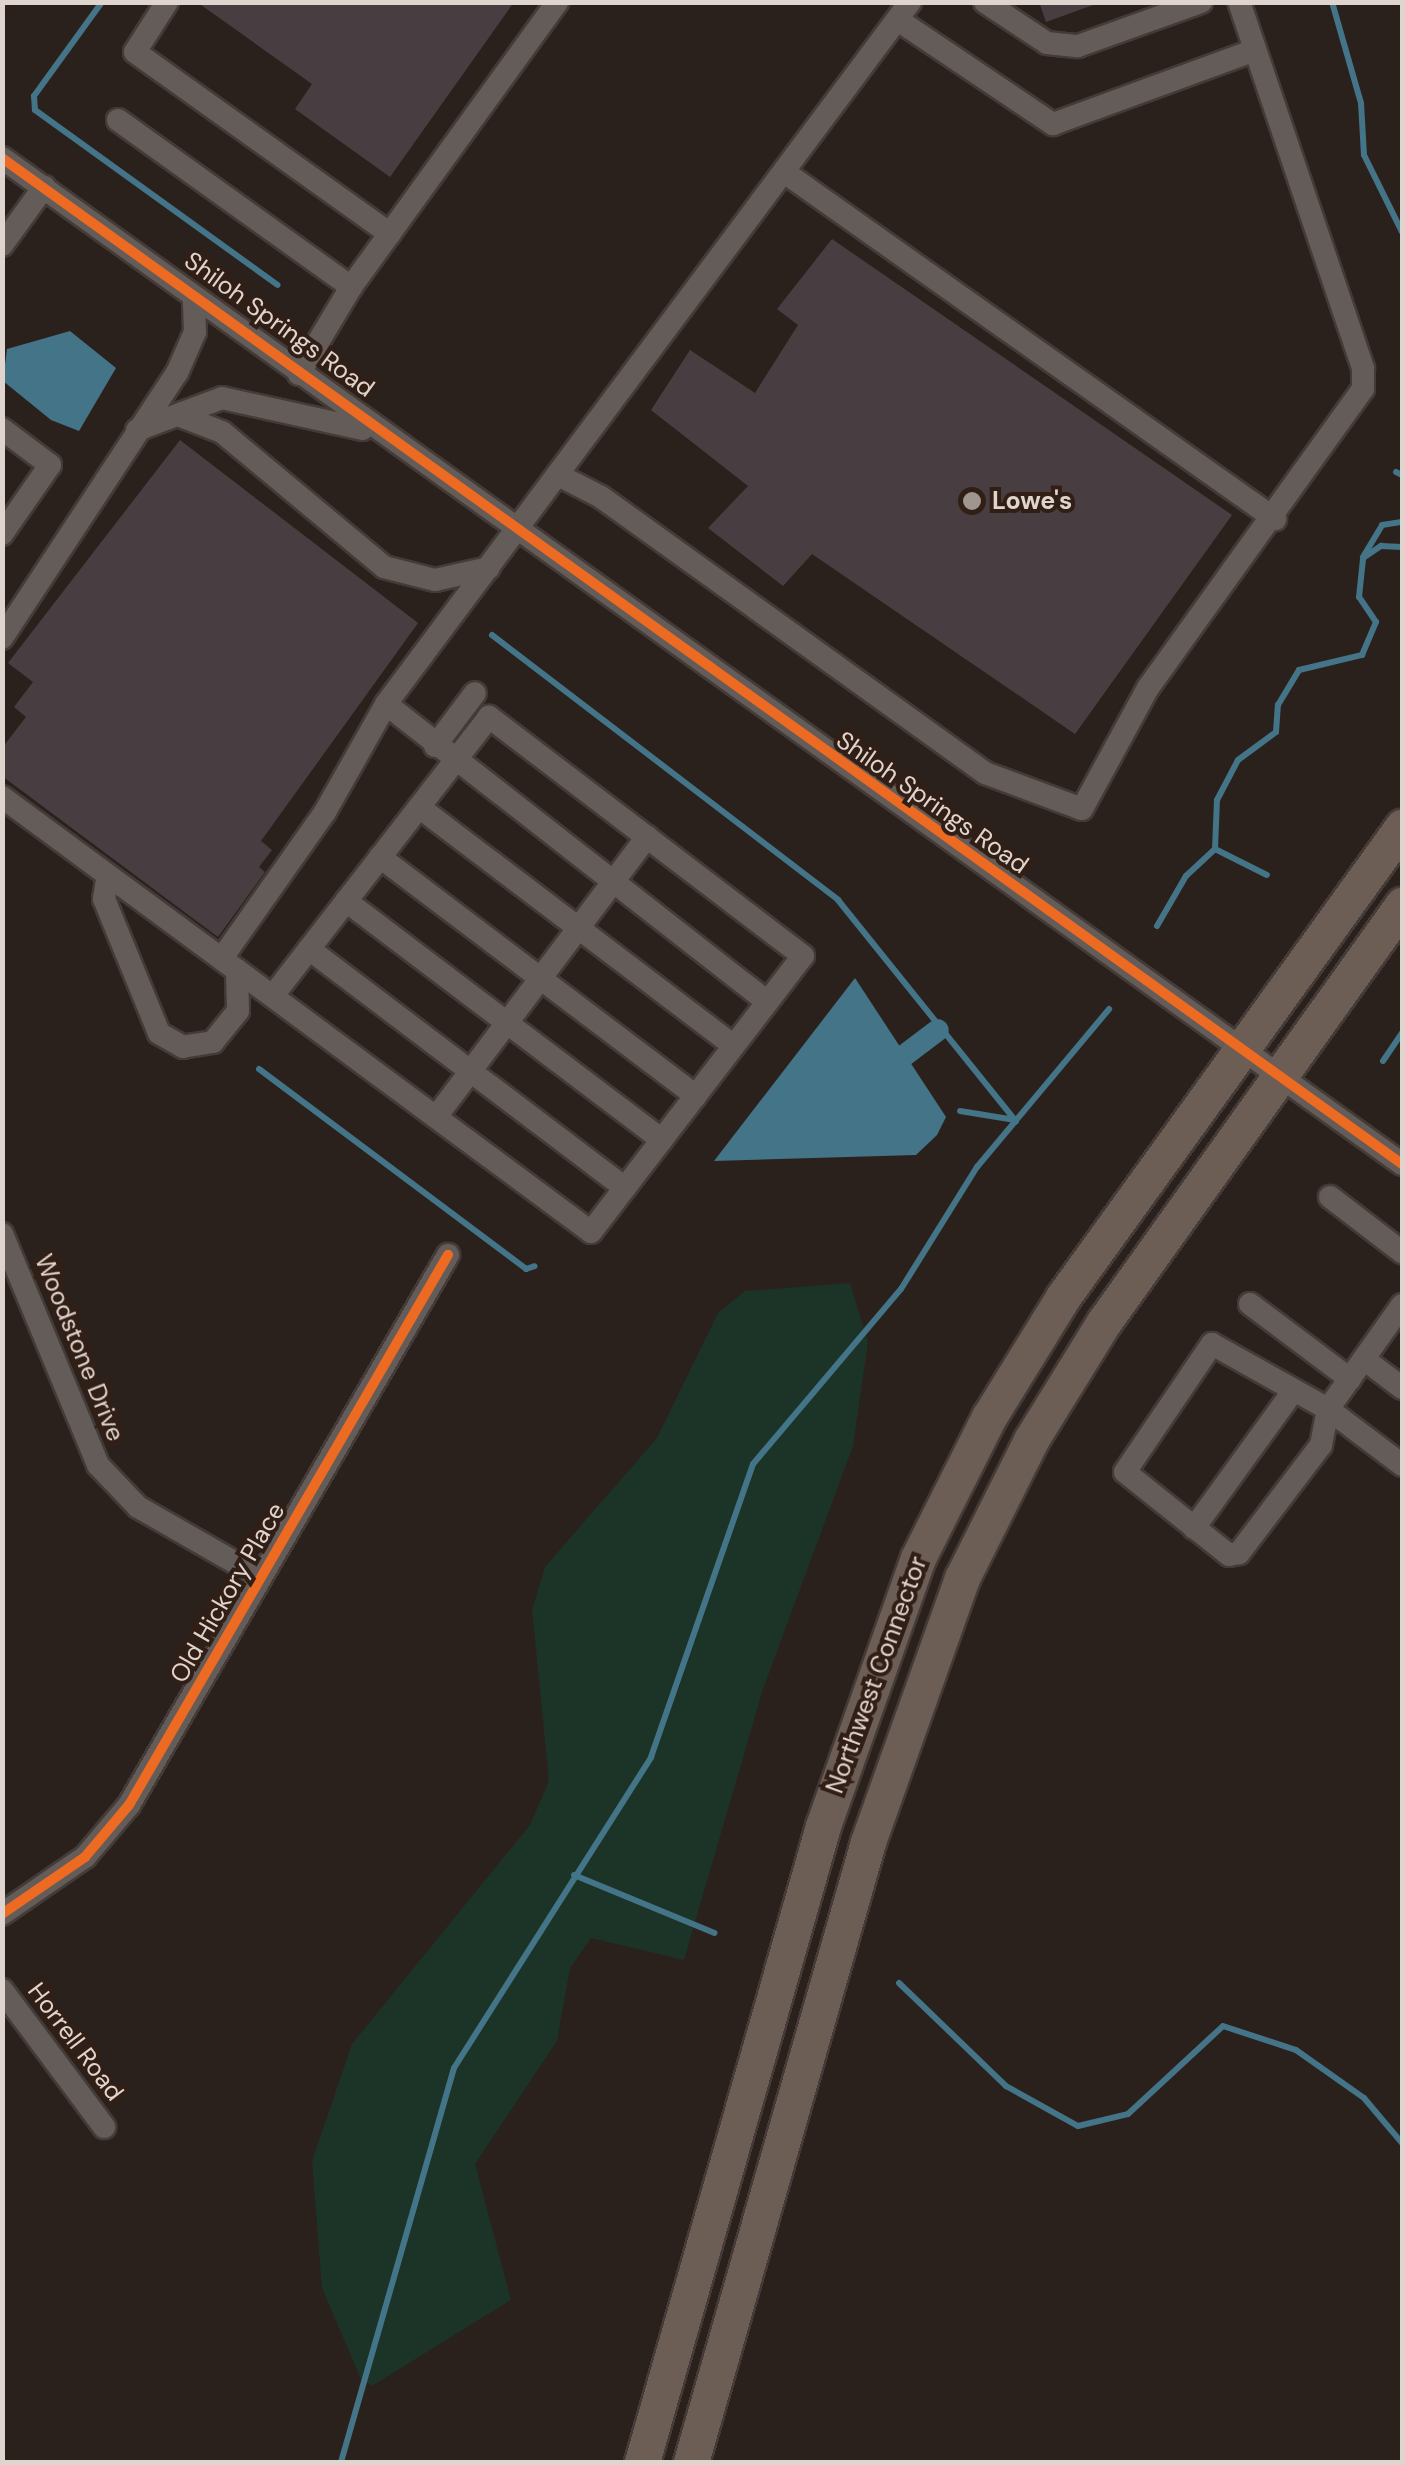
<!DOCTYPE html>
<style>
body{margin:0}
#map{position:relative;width:1405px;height:2465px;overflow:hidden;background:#2b211c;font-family:"DM Sans",sans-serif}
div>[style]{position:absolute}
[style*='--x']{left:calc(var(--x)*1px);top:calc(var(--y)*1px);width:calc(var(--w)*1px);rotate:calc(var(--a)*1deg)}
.green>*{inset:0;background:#1c3327}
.water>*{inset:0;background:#447487}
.stream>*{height:6px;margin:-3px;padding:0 3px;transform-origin:3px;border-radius:3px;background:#447487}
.canal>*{height:22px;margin:-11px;padding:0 11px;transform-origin:11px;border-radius:11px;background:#447487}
.building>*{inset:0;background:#483e42}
.roads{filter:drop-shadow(2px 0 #443b38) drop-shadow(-2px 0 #443b38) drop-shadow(0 2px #443b38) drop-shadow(0 -2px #443b38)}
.minor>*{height:22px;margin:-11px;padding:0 11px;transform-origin:11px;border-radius:11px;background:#635c58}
.highway>*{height:35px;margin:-17.5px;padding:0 17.5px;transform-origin:17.5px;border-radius:17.5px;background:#6c5d55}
.cycleway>*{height:10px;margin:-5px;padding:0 5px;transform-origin:5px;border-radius:5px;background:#ed6a23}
.dots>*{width:28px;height:28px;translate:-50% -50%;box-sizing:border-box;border:5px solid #311f16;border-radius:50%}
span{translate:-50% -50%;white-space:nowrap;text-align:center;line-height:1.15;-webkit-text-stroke:8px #311f16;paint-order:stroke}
.street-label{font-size:25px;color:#e0d4ce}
.poi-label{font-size:25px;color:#e0d4ce;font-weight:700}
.left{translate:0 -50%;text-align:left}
.frame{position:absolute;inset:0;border:5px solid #e0d4ce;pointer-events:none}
</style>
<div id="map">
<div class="green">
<i style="clip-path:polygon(850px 1283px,868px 1342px,853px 1446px,763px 1689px,684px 1960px,591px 1938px,570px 1968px,557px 2041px,475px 2164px,511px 2300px,372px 2386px,361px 2379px,322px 2288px,312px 2161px,352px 2044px,530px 1825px,549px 1781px,532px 1610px,545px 1567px,657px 1438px,718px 1313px,745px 1291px)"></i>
</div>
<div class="water">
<i style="clip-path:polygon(70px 331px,116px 368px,79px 431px,51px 420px,3px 381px,7px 349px)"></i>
<i style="clip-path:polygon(855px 978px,946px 1117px,937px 1135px,916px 1155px,714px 1161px)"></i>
</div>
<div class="stream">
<i style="--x:102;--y:2;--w:116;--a:125.9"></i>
<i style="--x:34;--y:96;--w:14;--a:86"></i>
<i style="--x:35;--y:110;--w:299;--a:35.8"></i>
<i style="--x:1332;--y:2;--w:105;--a:74"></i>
<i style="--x:1361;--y:103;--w:52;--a:86.7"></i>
<i style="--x:1364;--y:155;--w:86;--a:63.7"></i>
<i style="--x:1396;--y:472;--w:7;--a:27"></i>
<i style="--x:1363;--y:557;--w:37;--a:-59"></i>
<i style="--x:1382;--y:525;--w:20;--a:-9"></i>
<i style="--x:492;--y:635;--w:436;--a:37.4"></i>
<i style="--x:838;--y:900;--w:284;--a:51.2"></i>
<i style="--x:1215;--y:849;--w:58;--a:26.6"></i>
<i style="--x:1157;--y:926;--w:58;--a:-59.9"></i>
<i style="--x:1186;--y:876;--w:40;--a:-43"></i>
<i style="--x:1215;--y:849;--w:49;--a:-87.7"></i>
<i style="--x:1217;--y:800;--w:45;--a:-62.3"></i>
<i style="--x:1238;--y:760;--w:47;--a:-36.4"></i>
<i style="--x:1276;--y:732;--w:27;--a:-86"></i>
<i style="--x:1278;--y:705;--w:41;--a:-59"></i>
<i style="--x:1299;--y:670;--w:65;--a:-13.4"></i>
<i style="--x:1362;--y:655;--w:36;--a:-67"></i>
<i style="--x:1376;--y:622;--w:30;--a:-124"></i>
<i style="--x:1359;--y:597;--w:39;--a:-84"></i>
<i style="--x:1363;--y:558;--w:22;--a:-34"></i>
<i style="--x:1381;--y:546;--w:21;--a:3"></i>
<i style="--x:1383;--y:1061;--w:34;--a:-56"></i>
<i style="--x:259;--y:1069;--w:334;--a:36.8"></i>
<i style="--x:526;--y:1269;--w:9;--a:-18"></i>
<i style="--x:960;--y:1111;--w:56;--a:9.3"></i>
<i style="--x:574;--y:1875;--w:152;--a:22.4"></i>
<i style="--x:899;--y:1983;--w:149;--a:43.9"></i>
<i style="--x:1006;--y:2086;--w:82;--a:29.1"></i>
<i style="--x:1078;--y:2126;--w:51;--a:-13.5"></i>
<i style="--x:1128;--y:2114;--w:129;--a:-42.8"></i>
<i style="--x:1223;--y:2026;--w:77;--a:18.2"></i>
<i style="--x:1296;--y:2050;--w:83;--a:35.2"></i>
<i style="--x:1364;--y:2098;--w:59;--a:49.8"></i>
<i style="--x:341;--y:2462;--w:410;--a:-74"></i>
<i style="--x:454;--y:2068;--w:368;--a:-57.6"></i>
<i style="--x:651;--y:1757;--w:310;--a:-70.8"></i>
<i style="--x:753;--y:1464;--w:229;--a:-49.8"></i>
<i style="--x:901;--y:1289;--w:144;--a:-58.1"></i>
<i style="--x:977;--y:1167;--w:206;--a:-50.1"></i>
</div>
<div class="canal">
<i style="--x:897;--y:1061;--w:51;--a:-37.1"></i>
</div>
<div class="building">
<i style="clip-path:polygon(197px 2px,514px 2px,390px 177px,295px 109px,312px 84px)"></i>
<i style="clip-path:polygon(1039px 2px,1093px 2px,1093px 5px,1046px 22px)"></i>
<i style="clip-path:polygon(832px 239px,1232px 515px,1075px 734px,812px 554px,783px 586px,708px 528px,748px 486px,651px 410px,690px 350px,755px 393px,798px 325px,777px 309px)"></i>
<i style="clip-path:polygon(180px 440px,418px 623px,261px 841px,272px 850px,259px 867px,265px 872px,218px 937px,2px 776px,2px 748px,26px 717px,14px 707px,33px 682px,8px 663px)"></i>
</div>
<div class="roads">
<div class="minor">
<i style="--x:167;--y:2;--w:59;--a:122.6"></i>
<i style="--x:135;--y:52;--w:313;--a:35.5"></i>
<i style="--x:985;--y:2;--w:74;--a:33.5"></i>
<i style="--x:1047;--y:43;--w:31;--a:6"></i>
<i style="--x:1078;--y:46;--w:131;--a:-19.7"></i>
<i style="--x:898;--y:20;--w:187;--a:33.9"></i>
<i style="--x:1053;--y:124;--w:212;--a:-20.1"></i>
<i style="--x:118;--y:120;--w:287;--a:35.6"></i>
<i style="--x:2;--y:158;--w:1724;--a:35.7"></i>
<i style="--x:787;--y:174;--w:598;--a:35.26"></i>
<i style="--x:2;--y:245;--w:72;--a:-54.1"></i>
<i style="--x:299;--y:374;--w:101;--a:-59.1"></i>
<i style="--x:351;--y:287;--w:352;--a:-54.1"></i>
<i style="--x:178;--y:415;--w:47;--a:21.1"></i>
<i style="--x:222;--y:432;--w:211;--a:39.8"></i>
<i style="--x:384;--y:567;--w:53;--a:14.3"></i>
<i style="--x:435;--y:580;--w:55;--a:-12.5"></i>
<i style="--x:2;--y:429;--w:60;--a:36.9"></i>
<i style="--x:50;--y:465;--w:84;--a:124.8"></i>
<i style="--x:137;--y:430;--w:91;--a:-20.6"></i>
<i style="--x:222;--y:398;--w:144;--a:12.4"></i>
<i style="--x:562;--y:477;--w:44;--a:27.1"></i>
<i style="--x:601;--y:497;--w:473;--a:35.7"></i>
<i style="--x:985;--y:773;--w:103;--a:20.4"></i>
<i style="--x:1082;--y:809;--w:138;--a:-61.4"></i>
<i style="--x:1148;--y:688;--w:368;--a:-54.3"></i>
<i style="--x:1363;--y:389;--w:21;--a:-90"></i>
<i style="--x:1363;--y:368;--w:386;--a:-108.7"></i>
<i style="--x:2;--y:638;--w:318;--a:-56.6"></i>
<i style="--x:177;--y:373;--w:45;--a:-66.3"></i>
<i style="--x:195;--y:332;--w:33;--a:-92"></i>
<i style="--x:386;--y:704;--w:484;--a:38"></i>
<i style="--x:435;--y:746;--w:66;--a:-53"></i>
<i style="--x:2;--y:797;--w:292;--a:36.4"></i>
<i style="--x:237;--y:970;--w:41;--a:88.6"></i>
<i style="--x:238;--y:1011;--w:40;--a:129"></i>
<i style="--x:213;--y:1042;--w:30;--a:171"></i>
<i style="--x:183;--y:1047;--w:28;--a:-150"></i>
<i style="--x:159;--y:1033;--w:145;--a:-112.3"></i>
<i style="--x:104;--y:899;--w:20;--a:-81"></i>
<i style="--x:419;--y:807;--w:395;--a:37.2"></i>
<i style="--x:380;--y:857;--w:396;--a:37.1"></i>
<i style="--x:346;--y:901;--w:396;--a:37.1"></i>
<i style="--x:309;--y:949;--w:396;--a:37.1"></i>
<i style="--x:222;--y:958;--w:179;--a:-54.8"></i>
<i style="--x:325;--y:812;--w:124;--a:-60.5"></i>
<i style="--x:386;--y:704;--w:876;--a:-53.26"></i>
<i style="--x:237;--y:970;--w:440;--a:36.5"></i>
<i style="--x:591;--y:1232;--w:348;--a:-52.5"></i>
<i style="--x:803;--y:956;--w:395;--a:-142.7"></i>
<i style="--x:489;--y:717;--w:352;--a:127.8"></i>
<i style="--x:436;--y:1117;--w:351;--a:-53"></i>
<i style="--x:1330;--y:1197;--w:91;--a:37.4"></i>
<i style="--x:2;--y:1234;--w:250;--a:67.4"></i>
<i style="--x:98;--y:1465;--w:58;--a:46.4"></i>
<i style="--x:138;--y:1507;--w:141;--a:29.8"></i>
<i style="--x:1250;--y:1304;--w:125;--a:36.9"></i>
<i style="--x:1402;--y:1305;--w:128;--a:125.4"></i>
<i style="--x:1328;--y:1409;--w:37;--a:101"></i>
<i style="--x:1321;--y:1445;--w:136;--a:127.2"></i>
<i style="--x:1239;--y:1553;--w:10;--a:169"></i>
<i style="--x:1229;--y:1555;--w:133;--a:-141.4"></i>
<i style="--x:1125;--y:1472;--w:155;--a:-55.8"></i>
<i style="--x:1212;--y:1344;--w:133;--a:29.3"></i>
<i style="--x:1328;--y:1409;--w:93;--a:37.1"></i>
<i style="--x:1364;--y:1359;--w:48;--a:37.3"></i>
<i style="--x:1194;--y:1528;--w:165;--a:-54.1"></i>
<i style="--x:2;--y:1914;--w:101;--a:-34.5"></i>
<i style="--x:85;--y:1857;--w:68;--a:-49.8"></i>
<i style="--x:129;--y:1805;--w:636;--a:-59.89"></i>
<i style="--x:2;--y:1990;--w:171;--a:53.3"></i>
</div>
<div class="highway">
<i style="--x:642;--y:2462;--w:661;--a:-74.11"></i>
<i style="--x:823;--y:1826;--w:284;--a:-70.5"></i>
<i style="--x:918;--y:1558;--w:158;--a:-63.3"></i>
<i style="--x:989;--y:1417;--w:141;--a:-58.3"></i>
<i style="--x:1063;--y:1297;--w:580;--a:-54.2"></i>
<i style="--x:691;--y:2462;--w:645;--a:-74.07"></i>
<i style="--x:868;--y:1842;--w:280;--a:-70.4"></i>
<i style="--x:962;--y:1578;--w:154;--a:-63.4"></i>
<i style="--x:1031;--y:1440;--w:139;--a:-58.3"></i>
<i style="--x:1104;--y:1322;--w:513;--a:-54.45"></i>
</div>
</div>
<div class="cycleway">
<i style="--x:2;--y:158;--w:1724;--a:35.7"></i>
<i style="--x:2;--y:1914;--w:101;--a:-34.5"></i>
<i style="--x:85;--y:1857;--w:68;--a:-49.8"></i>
<i style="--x:129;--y:1805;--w:636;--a:-59.89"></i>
</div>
<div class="dots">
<i style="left:972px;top:501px;background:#a19590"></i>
</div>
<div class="street-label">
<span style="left:279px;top:325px;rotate:36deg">Shiloh Springs Road</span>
<span style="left:932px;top:803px;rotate:35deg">Shiloh Springs Road</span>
<span style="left:79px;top:1348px;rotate:68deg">Woodstone Drive</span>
<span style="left:228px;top:1593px;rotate:-60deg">Old Hickory Place</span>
<span style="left:877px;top:1675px;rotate:-70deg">Northwest Connector</span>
<span style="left:75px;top:2042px;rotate:53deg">Horrell Road</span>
</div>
<div class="poi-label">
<span class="left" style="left:992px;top:501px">Lowe's</span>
</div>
<div class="frame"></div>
</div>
